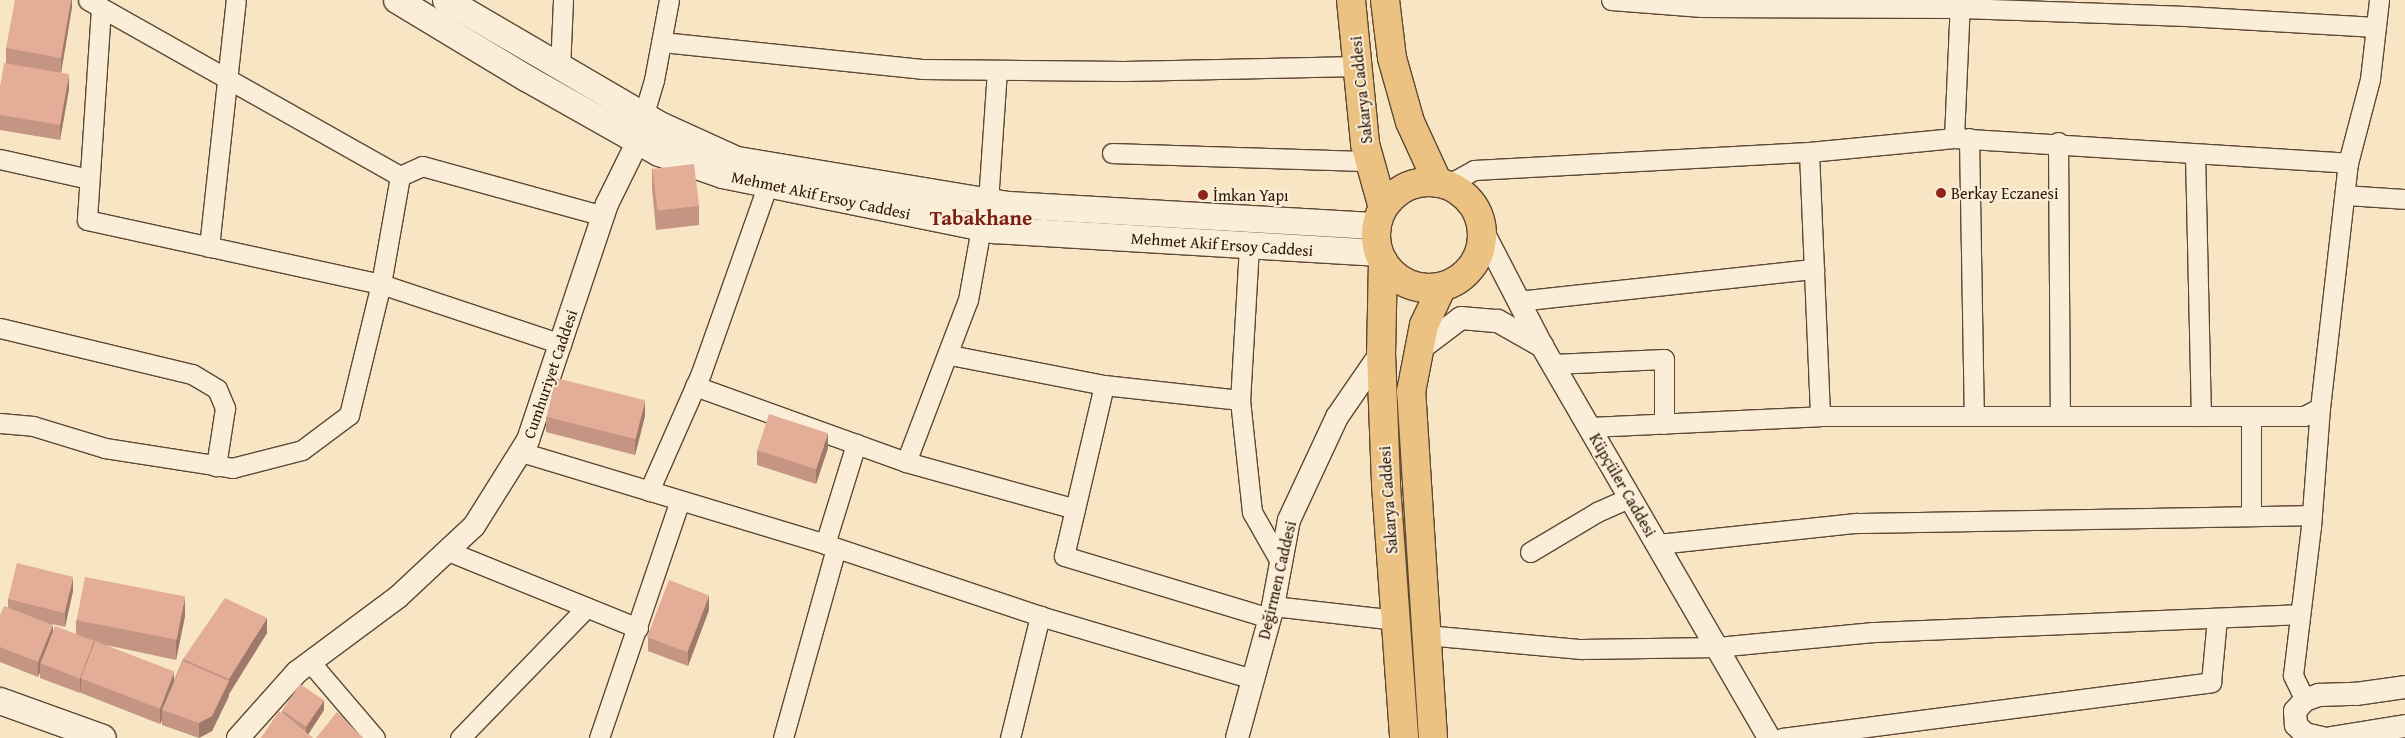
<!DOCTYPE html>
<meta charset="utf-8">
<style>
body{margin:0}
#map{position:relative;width:2405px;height:738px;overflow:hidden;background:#f7e5c4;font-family:"Gentium Book Plus",serif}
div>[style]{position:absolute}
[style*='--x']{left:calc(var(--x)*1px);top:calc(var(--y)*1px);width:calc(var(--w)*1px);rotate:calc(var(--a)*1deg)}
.roads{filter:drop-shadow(1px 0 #5d4835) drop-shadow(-1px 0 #5d4835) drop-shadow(0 1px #5d4835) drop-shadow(0 -1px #5d4835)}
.minor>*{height:19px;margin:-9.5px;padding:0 9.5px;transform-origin:9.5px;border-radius:9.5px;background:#faeed9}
.tertiary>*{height:22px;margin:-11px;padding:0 11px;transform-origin:11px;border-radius:11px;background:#faeed9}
.secondary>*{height:26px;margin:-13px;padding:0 13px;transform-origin:13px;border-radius:13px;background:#faeed9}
.primary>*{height:28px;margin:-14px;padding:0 14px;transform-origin:14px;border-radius:14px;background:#ecc282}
.primary>.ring{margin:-14px;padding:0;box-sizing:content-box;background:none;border:28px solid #ecc282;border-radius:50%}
.wall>*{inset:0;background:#c39582}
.shaded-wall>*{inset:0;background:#9f796a}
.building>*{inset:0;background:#e3ad97;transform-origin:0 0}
.dots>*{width:14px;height:14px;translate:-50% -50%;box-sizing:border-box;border:2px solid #faeed9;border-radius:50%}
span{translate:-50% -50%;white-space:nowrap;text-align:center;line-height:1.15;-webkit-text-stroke:4px #faeed9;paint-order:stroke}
.street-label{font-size:16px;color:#2a1405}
.poi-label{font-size:16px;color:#2a1405}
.left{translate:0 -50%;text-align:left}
.district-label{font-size:21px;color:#7a1f14;font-weight:700}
</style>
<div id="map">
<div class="roads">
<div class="minor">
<i style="--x:1611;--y:0;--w:91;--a:4.4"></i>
<i style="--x:1702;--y:7;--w:258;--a:0.2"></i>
<i style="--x:1960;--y:8;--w:226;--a:2"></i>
<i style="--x:2186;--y:16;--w:190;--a:3.3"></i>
<i style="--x:101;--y:8;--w:212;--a:93.8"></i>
<i style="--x:87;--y:220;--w:301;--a:12.3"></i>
<i style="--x:381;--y:284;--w:190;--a:18.4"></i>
<i style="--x:662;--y:42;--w:261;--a:5.9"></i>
<i style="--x:922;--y:69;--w:201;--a:0.6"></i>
<i style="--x:1123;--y:71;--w:235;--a:-1.2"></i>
<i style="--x:560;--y:69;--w:69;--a:-87.5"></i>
<i style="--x:640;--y:127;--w:49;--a:-73.4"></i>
<i style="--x:654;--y:80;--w:81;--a:-79.4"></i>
<i style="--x:1954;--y:138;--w:138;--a:-87.5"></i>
<i style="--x:1969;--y:138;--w:278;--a:89"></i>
<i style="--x:2058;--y:142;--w:274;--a:89.6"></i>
<i style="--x:1809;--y:152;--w:264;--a:87.6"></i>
<i style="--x:1112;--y:153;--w:258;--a:1.8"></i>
<i style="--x:2195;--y:154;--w:262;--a:88.7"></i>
<i style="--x:0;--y:159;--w:91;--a:12.7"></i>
<i style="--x:400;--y:176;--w:24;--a:-24"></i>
<i style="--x:422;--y:166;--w:188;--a:15.4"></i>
<i style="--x:1447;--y:185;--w:31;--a:-29"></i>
<i style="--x:1474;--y:170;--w:335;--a:-3.1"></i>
<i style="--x:1809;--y:152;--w:146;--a:-5.5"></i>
<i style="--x:1954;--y:138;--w:395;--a:3.6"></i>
<i style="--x:2345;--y:195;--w:60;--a:3.8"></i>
<i style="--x:988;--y:202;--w:132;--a:-86.1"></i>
<i style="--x:1249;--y:246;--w:154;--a:93.3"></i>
<i style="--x:1240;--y:400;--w:113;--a:83.9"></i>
<i style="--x:1252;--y:512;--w:59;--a:60.4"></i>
<i style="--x:209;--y:247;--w:248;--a:-83.8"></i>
<i style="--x:1518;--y:301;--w:298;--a:-6.2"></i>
<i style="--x:0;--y:328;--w:197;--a:13.5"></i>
<i style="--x:192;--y:374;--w:29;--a:31"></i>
<i style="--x:217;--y:389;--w:21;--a:67"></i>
<i style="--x:225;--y:408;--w:59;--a:98.8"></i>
<i style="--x:950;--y:355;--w:157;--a:11"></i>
<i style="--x:1104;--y:385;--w:137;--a:6.3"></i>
<i style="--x:1553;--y:364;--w:111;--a:-2.6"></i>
<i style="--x:1664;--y:359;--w:65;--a:90"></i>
<i style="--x:695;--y:386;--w:224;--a:19.8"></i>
<i style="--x:906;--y:462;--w:175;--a:15.5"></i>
<i style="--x:1075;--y:509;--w:48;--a:103.2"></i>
<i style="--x:1064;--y:556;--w:215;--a:16.8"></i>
<i style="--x:2251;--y:416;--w:99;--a:90"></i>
<i style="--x:0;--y:423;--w:33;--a:5"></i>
<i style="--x:33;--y:426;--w:75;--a:17"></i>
<i style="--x:105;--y:448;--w:129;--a:8.9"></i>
<i style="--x:232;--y:468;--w:72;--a:-14.4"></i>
<i style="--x:302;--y:450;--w:59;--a:-36.7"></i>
<i style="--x:349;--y:415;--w:135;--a:-76.3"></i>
<i style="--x:381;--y:284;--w:110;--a:-80"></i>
<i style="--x:400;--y:176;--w:358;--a:-150.6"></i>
<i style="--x:1590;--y:427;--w:230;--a:-2.7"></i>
<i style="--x:1820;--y:416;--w:484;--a:0"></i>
<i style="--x:2304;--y:416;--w:18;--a:-27"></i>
<i style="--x:2320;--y:408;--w:247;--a:-83.5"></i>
<i style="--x:2348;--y:163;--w:87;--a:-75.3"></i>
<i style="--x:2370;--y:79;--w:80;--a:-83.5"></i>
<i style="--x:521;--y:452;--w:318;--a:16.8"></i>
<i style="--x:825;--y:544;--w:227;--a:18.5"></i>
<i style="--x:1040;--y:616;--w:222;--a:16.5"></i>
<i style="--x:906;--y:462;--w:173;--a:-69.1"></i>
<i style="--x:968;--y:300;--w:73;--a:-79.8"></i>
<i style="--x:649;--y:491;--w:129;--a:-66.2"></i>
<i style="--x:701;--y:373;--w:201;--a:-70.5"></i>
<i style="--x:1075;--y:509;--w:127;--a:-76.8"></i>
<i style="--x:825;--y:544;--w:105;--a:-72.8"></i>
<i style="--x:1658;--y:544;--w:199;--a:-6.1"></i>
<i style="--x:1856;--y:523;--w:455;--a:-1"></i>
<i style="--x:448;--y:551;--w:205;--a:22.1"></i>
<i style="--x:1530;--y:552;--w:78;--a:-30.8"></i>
<i style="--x:1597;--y:512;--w:37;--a:-24"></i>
<i style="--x:1273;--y:606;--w:124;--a:6.5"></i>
<i style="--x:1426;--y:635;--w:156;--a:5.2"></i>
<i style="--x:1581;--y:649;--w:136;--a:-0.8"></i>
<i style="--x:1717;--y:647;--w:157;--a:-5.5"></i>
<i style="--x:1873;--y:632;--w:427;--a:-2.4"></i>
<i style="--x:310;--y:662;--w:100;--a:49.5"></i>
<i style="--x:2305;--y:700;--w:28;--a:-116"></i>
<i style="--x:2293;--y:675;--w:149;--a:-83.1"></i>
<i style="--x:2311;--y:527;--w:119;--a:-85.7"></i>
<i style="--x:460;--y:738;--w:182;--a:-45.9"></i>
<i style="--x:599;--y:738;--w:251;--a:-71.2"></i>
<i style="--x:783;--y:738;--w:197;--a:-74.4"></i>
<i style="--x:1010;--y:738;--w:126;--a:-76.2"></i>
<i style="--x:1782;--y:738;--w:433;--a:-7.4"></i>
<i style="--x:2211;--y:682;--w:64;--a:-84.6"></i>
</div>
<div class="tertiary">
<i style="--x:1482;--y:230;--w:131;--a:62.7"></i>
<i style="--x:1542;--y:346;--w:453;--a:59.9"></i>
<i style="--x:1420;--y:349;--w:51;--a:-37.1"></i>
<i style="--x:1461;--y:318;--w:37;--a:5"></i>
<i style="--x:1498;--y:321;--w:51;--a:29.6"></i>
<i style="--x:238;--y:738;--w:89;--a:-48.2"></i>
<i style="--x:297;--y:672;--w:126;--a:-36.6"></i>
<i style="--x:398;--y:597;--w:104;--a:-43.1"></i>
<i style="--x:474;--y:526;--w:102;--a:-57.9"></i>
<i style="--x:528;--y:440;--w:249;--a:-71.5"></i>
<i style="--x:607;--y:204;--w:70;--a:-63.8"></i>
<i style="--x:1237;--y:738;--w:137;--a:-74.7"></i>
<i style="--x:1273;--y:606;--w:87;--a:-79.5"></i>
<i style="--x:1289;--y:520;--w:114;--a:-65"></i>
<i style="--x:1337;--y:417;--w:78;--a:-55.5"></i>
<i style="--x:2322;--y:738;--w:17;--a:-167"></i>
<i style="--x:2305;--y:734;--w:13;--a:-135"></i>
<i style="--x:2296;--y:725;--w:14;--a:-94"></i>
<i style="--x:2295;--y:711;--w:15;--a:-48"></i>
<i style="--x:2305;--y:700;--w:15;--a:-20"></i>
<i style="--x:2319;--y:695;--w:37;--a:-2"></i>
<i style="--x:2356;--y:694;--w:49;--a:-8.1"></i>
<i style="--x:2331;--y:738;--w:75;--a:-9.2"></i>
</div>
<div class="secondary">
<i style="--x:397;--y:0;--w:151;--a:31.2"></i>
<i style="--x:526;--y:78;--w:153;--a:29.4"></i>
<i style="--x:659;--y:153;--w:68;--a:19"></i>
<i style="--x:723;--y:175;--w:277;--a:11.5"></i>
<i style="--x:994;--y:230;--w:386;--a:3.4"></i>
<i style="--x:446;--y:0;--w:250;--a:30.3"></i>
<i style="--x:662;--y:126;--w:82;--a:24.4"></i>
<i style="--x:737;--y:160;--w:276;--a:9.4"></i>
<i style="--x:1009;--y:205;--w:369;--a:3.3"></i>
<i style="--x:0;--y:701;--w:109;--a:19.8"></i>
</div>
<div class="primary">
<i style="--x:1351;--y:0;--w:145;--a:84.4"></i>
<i style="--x:1365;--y:144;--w:66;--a:74.3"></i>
<i style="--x:1385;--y:0;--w:58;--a:83.1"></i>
<i style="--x:1392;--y:58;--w:66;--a:74.3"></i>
<i style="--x:1410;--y:122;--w:67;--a:65.3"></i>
<i class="ring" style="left:1376px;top:182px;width:78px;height:78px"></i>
<i style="--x:1383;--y:261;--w:92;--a:91.2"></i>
<i style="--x:1381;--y:353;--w:132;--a:87.8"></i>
<i style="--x:1386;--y:485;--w:254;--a:85.9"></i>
<i style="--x:1433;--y:738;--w:347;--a:-93.6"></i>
<i style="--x:1411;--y:392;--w:68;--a:-79"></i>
<i style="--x:1424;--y:325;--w:42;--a:-64.7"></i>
</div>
</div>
<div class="wall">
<i style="clip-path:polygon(72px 0,72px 7px,61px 73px,69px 89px,60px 140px,0 130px,0 88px,6px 63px,6px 48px)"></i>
<i style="clip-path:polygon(652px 168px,699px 206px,699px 225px,656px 230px,652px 188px)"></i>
<i style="clip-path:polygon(645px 416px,635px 455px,546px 432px,546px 417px)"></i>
<i style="clip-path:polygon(828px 448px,816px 484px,757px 465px,757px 450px)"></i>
<i style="clip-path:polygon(73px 591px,65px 627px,52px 624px,53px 630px,76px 634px,76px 620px,185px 616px,176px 660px,106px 645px,174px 680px,183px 659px,267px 633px,229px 694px,229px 696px,212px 731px,199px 738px,162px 725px,162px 720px,160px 724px,81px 693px,81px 690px,80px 693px,40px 678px,40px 672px,38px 677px,0 662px,0 615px,8px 607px,8px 599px)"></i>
<i style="clip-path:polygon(709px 610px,688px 666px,648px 651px,648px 637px)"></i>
<i style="clip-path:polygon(324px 710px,308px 734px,282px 713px,282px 711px)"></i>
</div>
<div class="shaded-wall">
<i style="clip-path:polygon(71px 0,72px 0,72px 7px,61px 73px,61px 58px)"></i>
<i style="clip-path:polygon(69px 74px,69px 89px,60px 140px,60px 125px)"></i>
<i style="clip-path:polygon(645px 401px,645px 416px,635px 455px,635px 440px)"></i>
<i style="clip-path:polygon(828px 433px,828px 448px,816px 484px,816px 469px)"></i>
<i style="clip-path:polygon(73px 577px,73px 591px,65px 627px,65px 613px)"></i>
<i style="clip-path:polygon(709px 595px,709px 610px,688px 666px,688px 651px)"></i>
<i style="clip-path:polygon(185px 597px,185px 616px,176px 660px,176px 640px)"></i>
<i style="clip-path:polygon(267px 618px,267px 633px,229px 694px,229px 679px)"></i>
<i style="clip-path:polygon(53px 625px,53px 640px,40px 663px,40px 672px,38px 677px,38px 662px)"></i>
<i style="clip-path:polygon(94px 641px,94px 656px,81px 679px,81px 690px,80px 693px,80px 678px)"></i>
<i style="clip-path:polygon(174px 672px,174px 687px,162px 710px,162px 720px,160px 724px,160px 709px)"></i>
<i style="clip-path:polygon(229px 681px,229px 696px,212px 731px,199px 738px,199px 723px)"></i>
<i style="clip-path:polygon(324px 700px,324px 710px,306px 738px,306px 727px)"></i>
</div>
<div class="building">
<i style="clip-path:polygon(15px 0,71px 0,61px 58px,6px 48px)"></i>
<i style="clip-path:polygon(4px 63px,69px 74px,60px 125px,0 115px,0 88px)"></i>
<i style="left:694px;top:164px;width:42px;height:42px;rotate:83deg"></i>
<i style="left:556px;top:378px;width:92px;height:40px;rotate:14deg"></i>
<i style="left:769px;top:414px;width:62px;height:38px;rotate:18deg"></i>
<i style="left:17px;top:563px;width:58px;height:37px;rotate:14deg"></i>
<i style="left:85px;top:577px;width:102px;height:44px;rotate:11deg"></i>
<i style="left:669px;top:580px;width:43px;height:61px;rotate:21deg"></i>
<i style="clip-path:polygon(225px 598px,267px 618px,229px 679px,183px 659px)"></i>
<i style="clip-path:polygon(4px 606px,53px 625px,38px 662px,0 647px,0 615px)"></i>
<i style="left:55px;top:626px;width:42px;height:40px;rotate:21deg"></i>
<i style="left:95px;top:641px;width:85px;height:40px;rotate:21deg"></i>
<i style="clip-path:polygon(183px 661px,229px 681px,212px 716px,199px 723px,162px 710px)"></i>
<i style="left:300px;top:684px;width:29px;height:32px;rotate:34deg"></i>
<i style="clip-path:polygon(279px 711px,313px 738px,261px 738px)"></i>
<i style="clip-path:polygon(337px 712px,363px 738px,316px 738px)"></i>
</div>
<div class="dots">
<i style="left:1941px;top:193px;background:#8f2418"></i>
<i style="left:1203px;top:195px;background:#8f2418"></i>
</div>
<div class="street-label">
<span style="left:1361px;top:90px;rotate:-96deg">Sakarya Caddesi</span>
<span style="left:821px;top:195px;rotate:12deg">Mehmet Akif Ersoy Caddesi</span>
<span style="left:1222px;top:244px;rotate:4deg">Mehmet Akif Ersoy Caddesi</span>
<span style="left:550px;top:374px;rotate:-71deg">Cumhuriyet Caddesi</span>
<span style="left:1623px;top:485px;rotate:60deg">Küpçüler Caddesi</span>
<span style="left:1388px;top:500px;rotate:-94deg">Sakarya Caddesi</span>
<span style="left:1277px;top:580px;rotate:-77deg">Değirmen Caddesi</span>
</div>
<div class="poi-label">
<span class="left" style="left:1951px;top:193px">Berkay Eczanesi</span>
<span class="left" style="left:1213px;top:195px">İmkan Yapı</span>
</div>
<div class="district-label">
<span style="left:981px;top:218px">Tabakhane</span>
</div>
</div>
